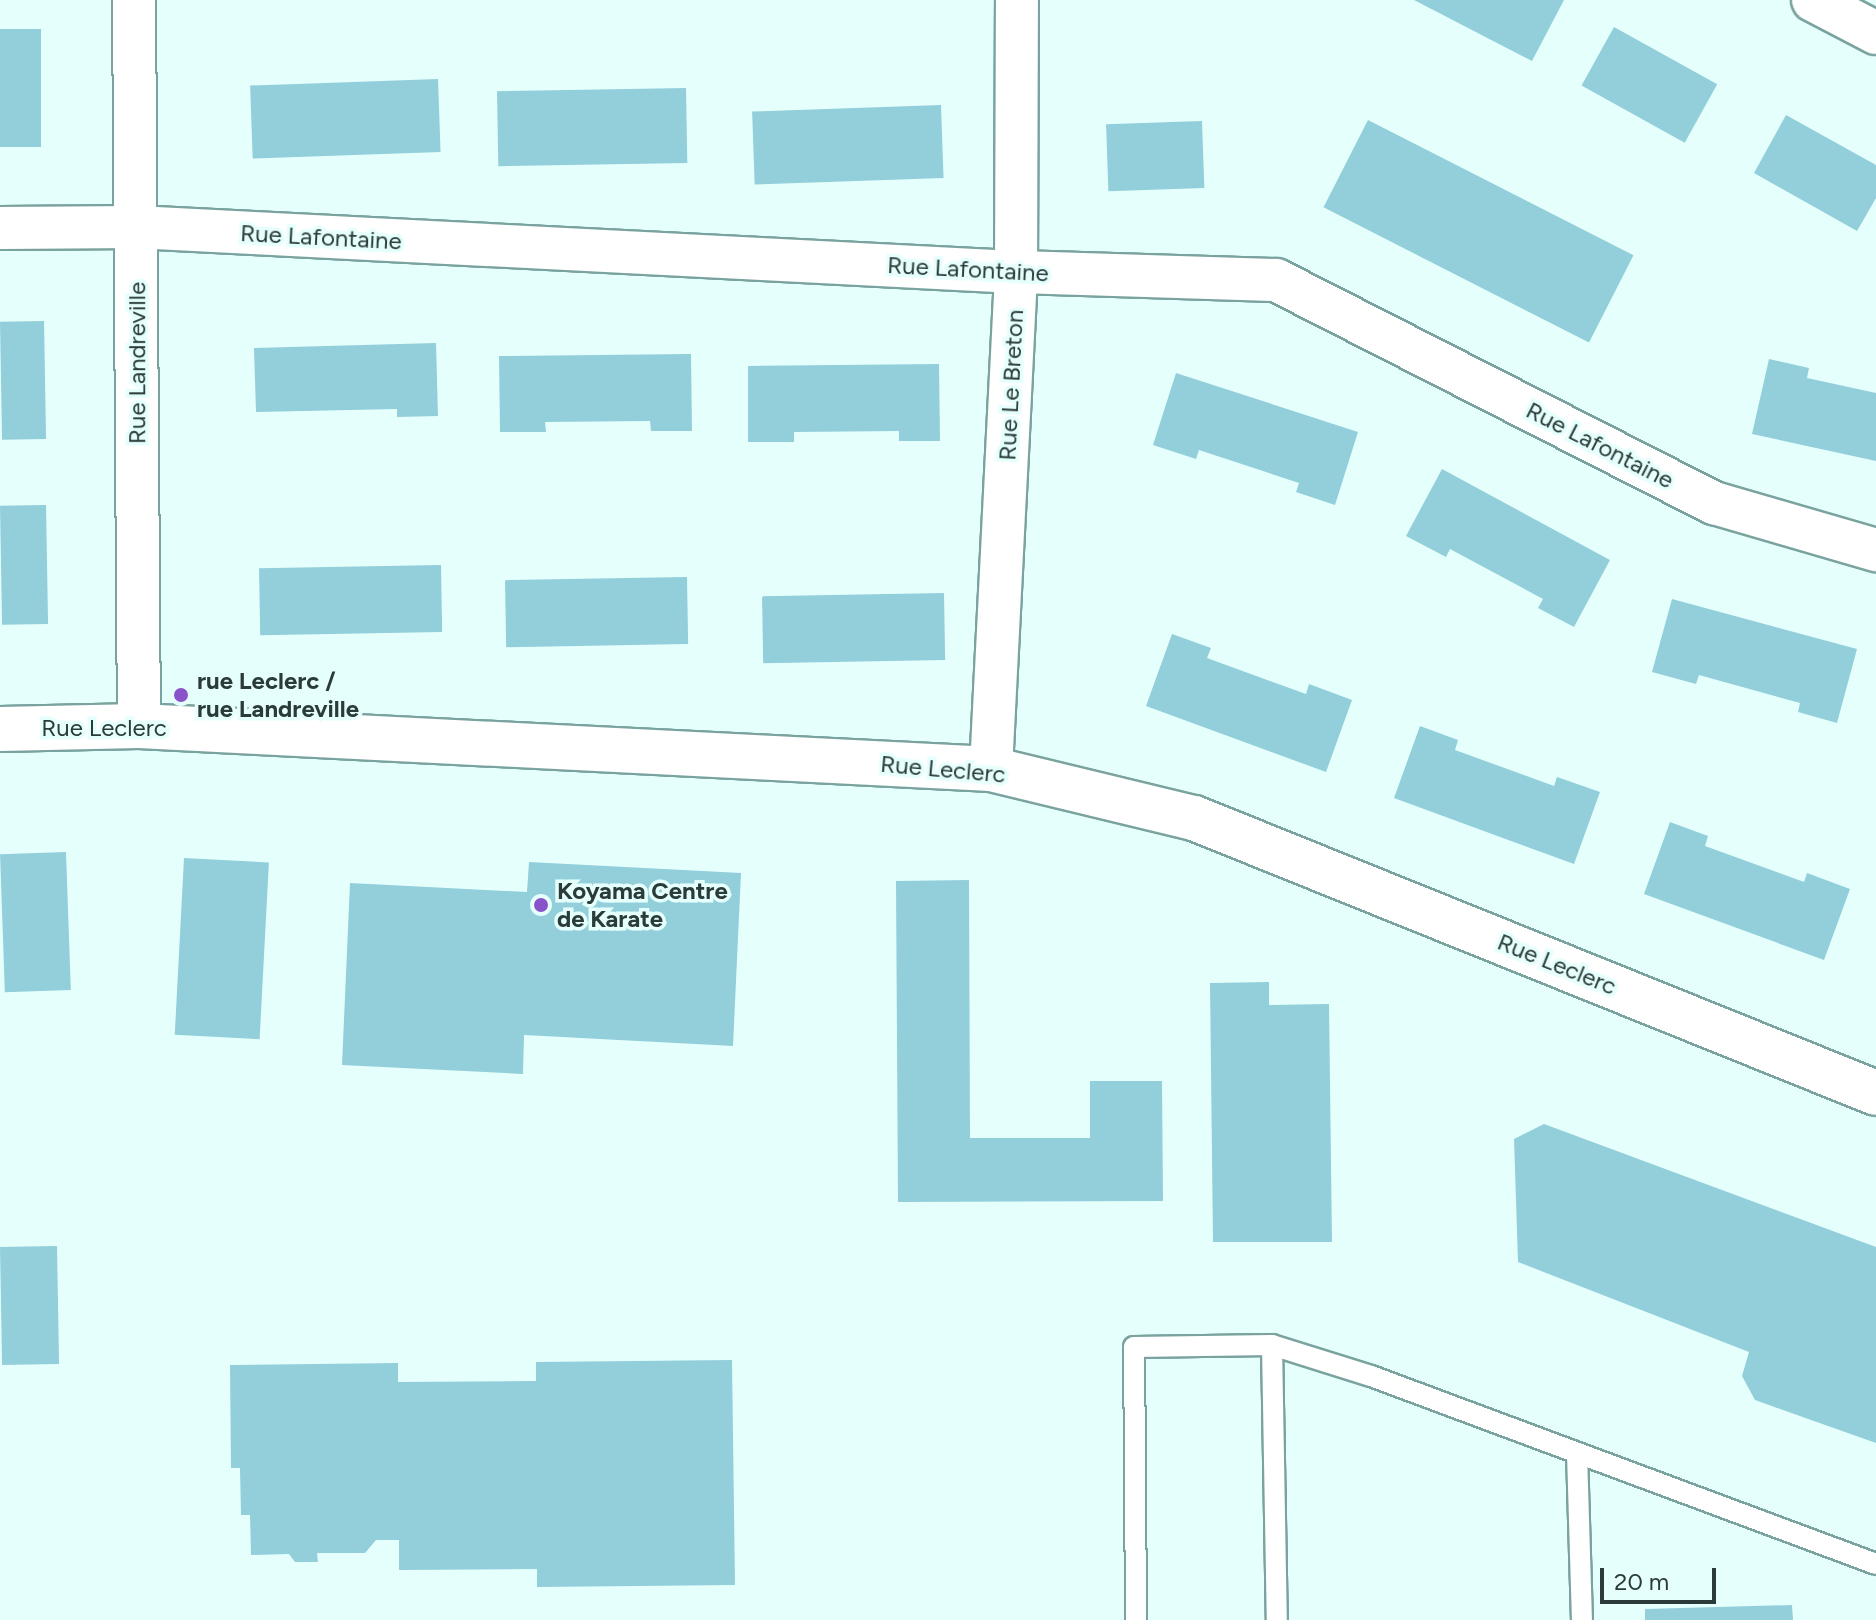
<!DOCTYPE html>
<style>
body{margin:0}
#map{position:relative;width:1876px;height:1620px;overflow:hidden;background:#e5fffc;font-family:Figtree,sans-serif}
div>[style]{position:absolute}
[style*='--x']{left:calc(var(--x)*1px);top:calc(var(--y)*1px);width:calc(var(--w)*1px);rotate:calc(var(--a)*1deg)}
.building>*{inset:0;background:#92cfdb;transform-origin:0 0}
.roads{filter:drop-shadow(2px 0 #7aa39f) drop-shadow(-2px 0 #7aa39f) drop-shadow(0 2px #7aa39f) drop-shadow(0 -2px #7aa39f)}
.service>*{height:20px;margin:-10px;padding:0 10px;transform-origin:10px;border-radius:10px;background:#fff}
.minor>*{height:42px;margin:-21px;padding:0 21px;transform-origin:21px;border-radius:21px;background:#fff}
.tertiary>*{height:44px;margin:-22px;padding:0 22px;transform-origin:22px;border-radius:22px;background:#fff}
.dots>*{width:22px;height:22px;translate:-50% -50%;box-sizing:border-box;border:4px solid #e5fffc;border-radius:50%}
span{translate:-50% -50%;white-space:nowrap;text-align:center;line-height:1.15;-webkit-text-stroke:7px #e5fffc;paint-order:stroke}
.street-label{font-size:24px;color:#2a3b39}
.poi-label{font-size:24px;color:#2a3b39;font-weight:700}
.left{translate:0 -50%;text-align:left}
.scale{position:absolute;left:1600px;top:1568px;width:116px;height:36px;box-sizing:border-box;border:4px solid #2a3b39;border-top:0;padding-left:10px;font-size:24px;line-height:28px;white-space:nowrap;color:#2a3b39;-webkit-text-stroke:6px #e5fffc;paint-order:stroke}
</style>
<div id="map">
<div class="building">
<i style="clip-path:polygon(1414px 0,1564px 0,1532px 61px)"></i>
<i style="left:1614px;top:27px;width:118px;height:67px;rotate:29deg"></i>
<i style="left:0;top:29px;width:41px;height:118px"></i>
<i style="left:438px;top:79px;width:73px;height:188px;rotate:88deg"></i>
<i style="left:686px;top:88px;width:75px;height:189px;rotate:89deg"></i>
<i style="left:941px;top:105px;width:73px;height:189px;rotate:88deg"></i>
<i style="clip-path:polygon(1786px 115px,1876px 165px,1876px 198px,1857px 231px,1754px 173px)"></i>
<i style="left:1368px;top:120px;width:298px;height:98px;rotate:27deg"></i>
<i style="left:1202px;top:121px;width:67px;height:96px;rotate:88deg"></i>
<i style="left:44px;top:321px;width:118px;height:44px;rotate:89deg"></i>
<i style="clip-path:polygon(436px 343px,438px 416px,397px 417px,397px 409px,256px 412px,254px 348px)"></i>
<i style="clip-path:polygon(691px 354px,692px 431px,651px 431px,650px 421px,545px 422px,546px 432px,500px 432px,499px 356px)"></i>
<i style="clip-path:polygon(1769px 359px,1809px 368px,1807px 378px,1876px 393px,1876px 461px,1752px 434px)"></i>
<i style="clip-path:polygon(939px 364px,940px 441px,899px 441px,899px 431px,794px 432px,794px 442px,748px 442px,748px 366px)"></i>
<i style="clip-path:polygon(1176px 373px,1358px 432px,1335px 505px,1296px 492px,1299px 483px,1199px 450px,1196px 459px,1153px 445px)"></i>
<i style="clip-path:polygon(1442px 469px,1610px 560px,1574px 627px,1538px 608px,1543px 599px,1450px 549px,1446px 557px,1406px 536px)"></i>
<i style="left:46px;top:505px;width:119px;height:46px;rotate:89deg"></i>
<i style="left:441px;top:565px;width:67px;height:182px;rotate:89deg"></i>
<i style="left:687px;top:577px;width:67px;height:182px;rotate:89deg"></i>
<i style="left:944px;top:593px;width:67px;height:182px;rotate:89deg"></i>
<i style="clip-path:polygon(1672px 599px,1857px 649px,1837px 723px,1798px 712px,1800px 703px,1699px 675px,1696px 684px,1652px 672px)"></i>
<i style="clip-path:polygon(1172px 634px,1211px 648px,1207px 658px,1306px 694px,1309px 684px,1352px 700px,1326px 772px,1146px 706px)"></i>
<i style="clip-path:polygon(1420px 726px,1458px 740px,1455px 750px,1554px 786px,1557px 777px,1600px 792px,1574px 864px,1394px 798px)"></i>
<i style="clip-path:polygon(1670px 822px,1708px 836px,1705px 846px,1804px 882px,1807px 873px,1850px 889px,1824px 960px,1644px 894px)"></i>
<i style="left:66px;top:852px;width:138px;height:66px;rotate:88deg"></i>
<i style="left:184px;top:858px;width:85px;height:177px;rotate:3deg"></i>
<i style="clip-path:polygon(529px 862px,741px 873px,733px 1046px,524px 1035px,523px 1074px,342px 1065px,350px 883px,527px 892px)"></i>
<i style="clip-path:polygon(969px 880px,970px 1138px,1090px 1138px,1090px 1081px,1162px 1081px,1163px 1201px,898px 1202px,896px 881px)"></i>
<i style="clip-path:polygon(1269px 982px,1269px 1005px,1329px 1004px,1332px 1242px,1213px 1242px,1210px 983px)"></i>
<i style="clip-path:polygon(1544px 1124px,1876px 1247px,1876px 1443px,1755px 1400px,1742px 1376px,1749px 1352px,1518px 1262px,1514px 1139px)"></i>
<i style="left:57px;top:1246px;width:118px;height:57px;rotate:89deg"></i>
<i style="clip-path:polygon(732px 1360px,735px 1585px,537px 1587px,537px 1569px,399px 1570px,399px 1540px,376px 1540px,365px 1553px,317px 1553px,318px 1562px,295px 1562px,289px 1554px,251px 1555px,250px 1515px,241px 1515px,240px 1468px,231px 1468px,230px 1365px,398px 1363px,398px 1382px,536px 1381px,536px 1362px)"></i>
<i style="clip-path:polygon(1792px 1605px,1793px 1620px,1645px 1620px,1645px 1609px)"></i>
</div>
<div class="roads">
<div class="service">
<i style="--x:1272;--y:1345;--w:275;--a:89"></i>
<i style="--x:1577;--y:1453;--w:167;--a:88.3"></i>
<i style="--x:1136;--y:1620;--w:273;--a:-90.4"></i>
<i style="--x:1134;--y:1347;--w:138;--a:-0.8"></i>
<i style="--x:1272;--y:1345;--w:104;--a:17.4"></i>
<i style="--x:1371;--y:1376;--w:539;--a:20.42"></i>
</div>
<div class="minor">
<i style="--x:134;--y:0;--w:726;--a:89.61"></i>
<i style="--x:1813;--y:0;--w:71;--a:27.6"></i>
<i style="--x:0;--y:228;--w:136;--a:-0.4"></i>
<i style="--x:136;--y:227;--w:881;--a:2.93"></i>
<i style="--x:1016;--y:272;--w:260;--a:1.8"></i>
<i style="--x:1276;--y:280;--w:492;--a:27"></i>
<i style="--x:1714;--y:503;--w:169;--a:16.2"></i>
<i style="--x:991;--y:769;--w:498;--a:-87.1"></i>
<i style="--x:1016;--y:272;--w:272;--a:-89.8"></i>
</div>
<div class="tertiary">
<i style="--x:0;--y:729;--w:139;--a:-1.2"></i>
<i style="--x:139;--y:726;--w:853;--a:2.89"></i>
<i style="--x:991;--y:769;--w:209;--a:13.6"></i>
<i style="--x:1194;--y:818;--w:735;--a:21.96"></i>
</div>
</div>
<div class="dots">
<i style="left:181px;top:695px;background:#8a53ca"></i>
<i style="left:541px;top:905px;background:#8a53ca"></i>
</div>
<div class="street-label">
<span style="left:321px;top:237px;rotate:3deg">Rue Lafontaine</span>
<span style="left:968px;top:269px;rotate:3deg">Rue Lafontaine</span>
<span style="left:137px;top:363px;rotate:-90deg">Rue Landreville</span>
<span style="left:1011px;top:385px;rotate:-87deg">Rue Le Breton</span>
<span style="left:1600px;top:445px;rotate:27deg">Rue Lafontaine</span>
<span style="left:104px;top:728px">Rue Leclerc</span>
<span style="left:943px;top:769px;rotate:5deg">Rue Leclerc</span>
<span style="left:1557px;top:964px;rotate:22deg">Rue Leclerc</span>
</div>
<div class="poi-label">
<span class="left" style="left:197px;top:695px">rue Leclerc /<br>rue Landreville</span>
<span class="left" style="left:557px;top:905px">Koyama Centre<br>de Karate</span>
</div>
<div class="scale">20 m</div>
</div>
